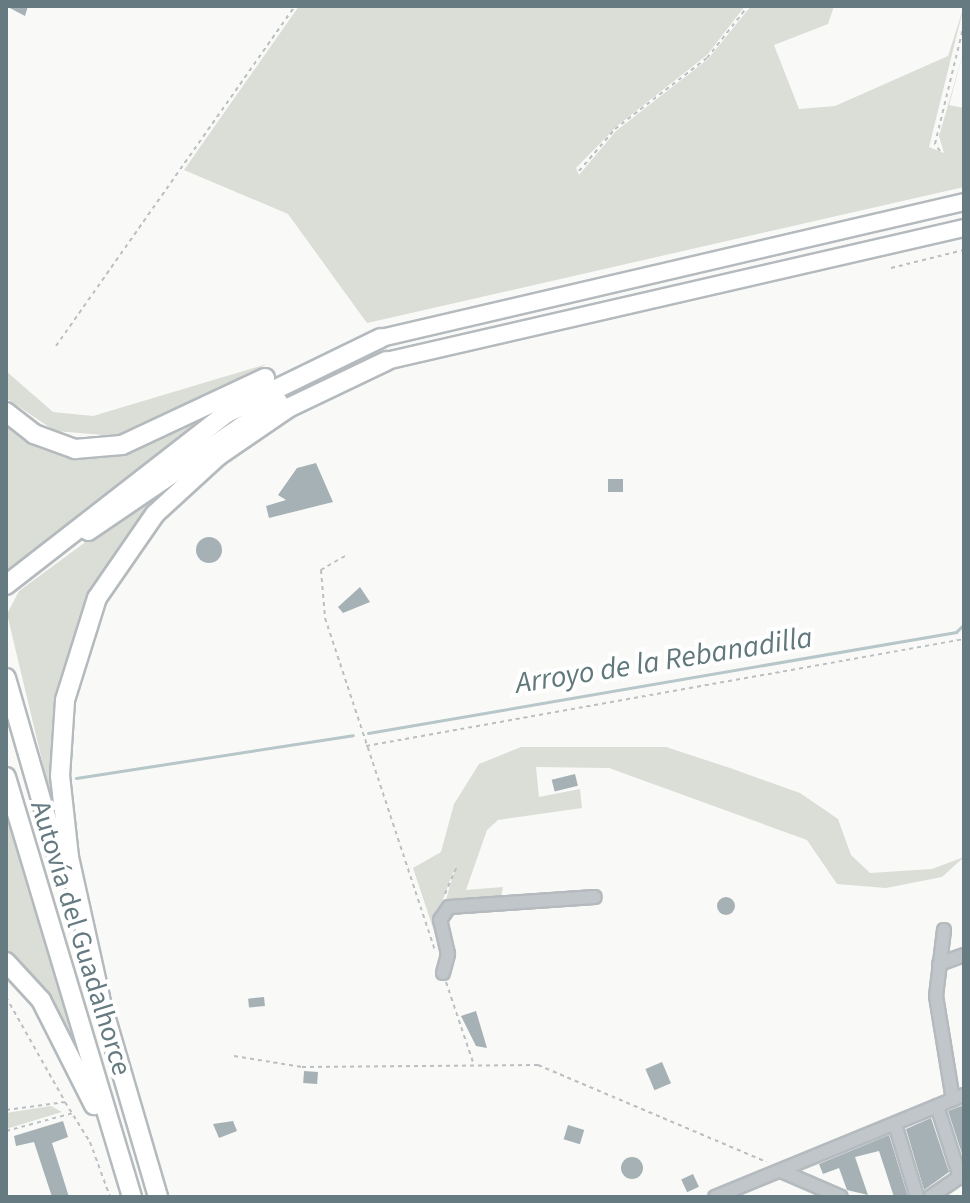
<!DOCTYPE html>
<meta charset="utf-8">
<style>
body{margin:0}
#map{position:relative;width:970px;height:1203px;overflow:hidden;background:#f9f9f7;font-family:"Source Sans 3",sans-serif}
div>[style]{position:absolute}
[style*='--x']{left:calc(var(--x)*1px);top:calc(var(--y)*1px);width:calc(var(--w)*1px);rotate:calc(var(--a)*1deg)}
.green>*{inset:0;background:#daded6}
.stream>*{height:3px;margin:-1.5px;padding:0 1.5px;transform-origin:1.5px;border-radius:1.5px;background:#b7c6c8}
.building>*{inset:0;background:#a5b1b4;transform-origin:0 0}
.round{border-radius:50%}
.path>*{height:2px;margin-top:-1px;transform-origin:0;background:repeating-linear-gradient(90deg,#bbbfc1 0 4px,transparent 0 8px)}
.roads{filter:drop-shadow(2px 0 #b4babd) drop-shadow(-2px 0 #b4babd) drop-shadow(0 2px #b4babd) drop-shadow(0 -2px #b4babd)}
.minor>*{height:12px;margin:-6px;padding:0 6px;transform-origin:6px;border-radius:6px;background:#c0c6c9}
.major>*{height:16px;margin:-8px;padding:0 8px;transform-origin:8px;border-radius:8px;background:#fff}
.highway>*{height:18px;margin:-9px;padding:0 9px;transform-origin:9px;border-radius:9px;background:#fff}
span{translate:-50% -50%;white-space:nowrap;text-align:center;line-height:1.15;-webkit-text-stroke:8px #fff;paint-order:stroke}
.street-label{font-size:28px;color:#657a81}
.water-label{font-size:30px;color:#60787b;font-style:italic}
.frame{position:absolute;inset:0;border:8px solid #657a81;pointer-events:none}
</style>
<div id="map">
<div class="green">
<i style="clip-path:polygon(299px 6px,745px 6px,707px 55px,617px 126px,576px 168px,579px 175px,616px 131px,708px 59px,751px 6px,834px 6px,828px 24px,774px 45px,799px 109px,835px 106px,948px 56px,964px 6px,929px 147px,944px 153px,939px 136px,964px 50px,949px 105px,964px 108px,964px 187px,367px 323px,288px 214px,184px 170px)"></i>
<i style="clip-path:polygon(267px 364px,148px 429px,116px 436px,55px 431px,6px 398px,6px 371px,53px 412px,93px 416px)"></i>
<i style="clip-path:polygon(190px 423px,193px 425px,6px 577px,6px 425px,24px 436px,124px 450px)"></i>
<i style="clip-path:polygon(232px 434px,116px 554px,86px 606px,65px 664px,56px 716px,56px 819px,7px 614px,19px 591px)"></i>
<i style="clip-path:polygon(521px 747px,666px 747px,730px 768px,800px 793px,838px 819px,851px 855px,870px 873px,932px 869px,964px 857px,942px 877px,886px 888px,837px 884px,807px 840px,609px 768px,536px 767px,539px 797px,580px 789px,582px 808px,498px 820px,487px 830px,466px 890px,503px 887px,501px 897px,446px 900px,456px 864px,437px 916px,444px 961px,413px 868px,441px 852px,454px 804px,479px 764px)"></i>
<i style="clip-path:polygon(7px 815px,76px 1045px,6px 952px)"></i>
<i style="clip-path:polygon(51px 1106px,62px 1112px,6px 1129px,6px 1113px)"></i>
</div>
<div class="stream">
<i style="--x:368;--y:733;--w:597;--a:-9.75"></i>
<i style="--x:956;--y:632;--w:11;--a:-45"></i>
<i style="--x:76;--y:778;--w:280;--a:-8.8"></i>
</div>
<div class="building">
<i style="clip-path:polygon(6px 6px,28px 6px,25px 16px)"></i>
<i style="clip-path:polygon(316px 463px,333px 502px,269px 518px,266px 506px,286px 500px,278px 495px,297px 468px)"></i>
<i style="left:608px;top:479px;width:15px;height:13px"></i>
<i class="round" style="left:196px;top:537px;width:26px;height:26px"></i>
<i style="clip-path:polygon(360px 587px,370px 602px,343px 613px,338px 607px)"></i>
<i style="left:575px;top:774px;width:12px;height:24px;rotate:76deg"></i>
<i class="round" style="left:717px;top:897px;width:18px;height:18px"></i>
<i style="left:264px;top:997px;width:9px;height:16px;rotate:84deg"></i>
<i style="clip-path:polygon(476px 1011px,487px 1048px,476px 1046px,461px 1016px)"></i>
<i style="left:662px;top:1062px;width:23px;height:18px;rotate:67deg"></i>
<i style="left:304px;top:1071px;width:14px;height:12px;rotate:4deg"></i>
<i style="clip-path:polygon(964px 1105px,964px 1160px,948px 1111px)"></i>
<i style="clip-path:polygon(931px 1118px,949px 1172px,924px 1190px,906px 1129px)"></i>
<i style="clip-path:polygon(63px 1121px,68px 1137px,52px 1143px,69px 1197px,52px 1197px,34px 1142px,16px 1146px,14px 1136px)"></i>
<i style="clip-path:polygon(233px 1121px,237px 1131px,219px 1138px,213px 1124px)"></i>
<i style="left:568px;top:1125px;width:17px;height:15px;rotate:17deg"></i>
<i style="clip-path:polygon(889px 1135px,908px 1197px,894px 1197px,879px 1151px,855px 1157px,868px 1195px,847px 1190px,839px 1168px,823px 1174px,819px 1164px)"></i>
<i class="round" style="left:621px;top:1157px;width:22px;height:22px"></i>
<i style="left:693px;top:1174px;width:14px;height:13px;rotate:65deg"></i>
</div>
<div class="path">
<i style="--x:940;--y:151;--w:9;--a:-126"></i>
<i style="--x:935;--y:144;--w:123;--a:-76.4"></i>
<i style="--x:579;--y:171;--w:55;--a:-49.4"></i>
<i style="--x:615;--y:129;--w:116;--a:-37.7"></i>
<i style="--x:707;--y:58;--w:66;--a:-51.7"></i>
<i style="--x:891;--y:268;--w:75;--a:-13.9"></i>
<i style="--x:56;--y:346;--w:416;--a:-54.9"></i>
<i style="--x:345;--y:556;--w:28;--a:150"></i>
<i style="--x:321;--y:570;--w:48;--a:85.2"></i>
<i style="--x:325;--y:618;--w:350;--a:71.7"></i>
<i style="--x:366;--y:746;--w:607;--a:-10.14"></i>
<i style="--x:445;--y:894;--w:30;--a:-67"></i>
<i style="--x:446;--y:982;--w:84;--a:71.4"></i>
<i style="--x:6;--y:997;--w:118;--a:60.6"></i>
<i style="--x:234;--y:1056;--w:69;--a:9.2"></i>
<i style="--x:302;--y:1067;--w:236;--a:-0.5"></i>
<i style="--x:538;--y:1065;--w:248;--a:23"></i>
<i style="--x:6;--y:1110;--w:60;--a:-7.7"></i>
<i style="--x:65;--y:1102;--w:47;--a:58"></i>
<i style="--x:90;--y:1142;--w:59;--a:70"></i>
<i style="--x:6;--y:1131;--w:69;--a:-15"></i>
</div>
<div class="roads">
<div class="minor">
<i style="--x:944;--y:930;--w:66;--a:96.9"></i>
<i style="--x:936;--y:996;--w:105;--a:80.7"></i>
<i style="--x:939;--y:964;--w:27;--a:-20"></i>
<i style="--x:443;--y:973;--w:20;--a:-75"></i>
<i style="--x:448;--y:954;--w:35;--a:-103"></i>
<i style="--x:440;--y:920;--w:16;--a:-55"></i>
<i style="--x:449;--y:907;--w:146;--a:-3.9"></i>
<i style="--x:937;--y:1106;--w:75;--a:72.1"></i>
<i style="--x:895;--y:1124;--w:76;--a:73.2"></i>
<i style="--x:781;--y:1171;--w:65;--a:23.4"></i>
<i style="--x:715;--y:1197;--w:269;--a:-22.3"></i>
<i style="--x:930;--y:1197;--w:41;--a:-34.1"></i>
</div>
<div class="major">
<i style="--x:381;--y:338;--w:599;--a:-13.13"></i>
<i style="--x:386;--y:361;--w:593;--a:-12.96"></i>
</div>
<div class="highway">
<i style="--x:6;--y:412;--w:36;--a:38"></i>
<i style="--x:34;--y:434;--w:44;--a:20.1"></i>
<i style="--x:75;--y:449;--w:47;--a:-4.9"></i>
<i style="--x:122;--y:445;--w:158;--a:-25.1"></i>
<i style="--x:88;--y:531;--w:230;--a:-34.2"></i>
<i style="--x:6;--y:585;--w:280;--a:-37.9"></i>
<i style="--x:227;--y:413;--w:171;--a:-26"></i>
<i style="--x:6;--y:678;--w:202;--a:73.9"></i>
<i style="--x:6;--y:777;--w:438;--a:73.3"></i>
<i style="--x:6;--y:962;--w:52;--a:47.4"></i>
<i style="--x:41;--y:1000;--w:118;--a:63.2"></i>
<i style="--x:97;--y:988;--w:218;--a:73.7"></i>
<i style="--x:100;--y:997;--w:143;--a:-102.5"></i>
<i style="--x:69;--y:857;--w:81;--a:-96.3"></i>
<i style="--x:60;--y:776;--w:76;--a:-86.2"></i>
<i style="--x:65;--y:700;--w:107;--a:-72.6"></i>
<i style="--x:97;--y:598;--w:102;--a:-55.4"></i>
<i style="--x:155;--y:514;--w:86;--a:-42.6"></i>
<i style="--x:218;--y:456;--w:85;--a:-34.4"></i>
<i style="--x:288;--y:408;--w:109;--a:-25.6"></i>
</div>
</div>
<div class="street-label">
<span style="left:81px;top:938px;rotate:73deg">Autovía del Guadalhorce</span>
</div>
<div class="water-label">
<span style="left:664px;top:661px;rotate:-9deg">Arroyo de la Rebanadilla</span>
</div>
<div class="frame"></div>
</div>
